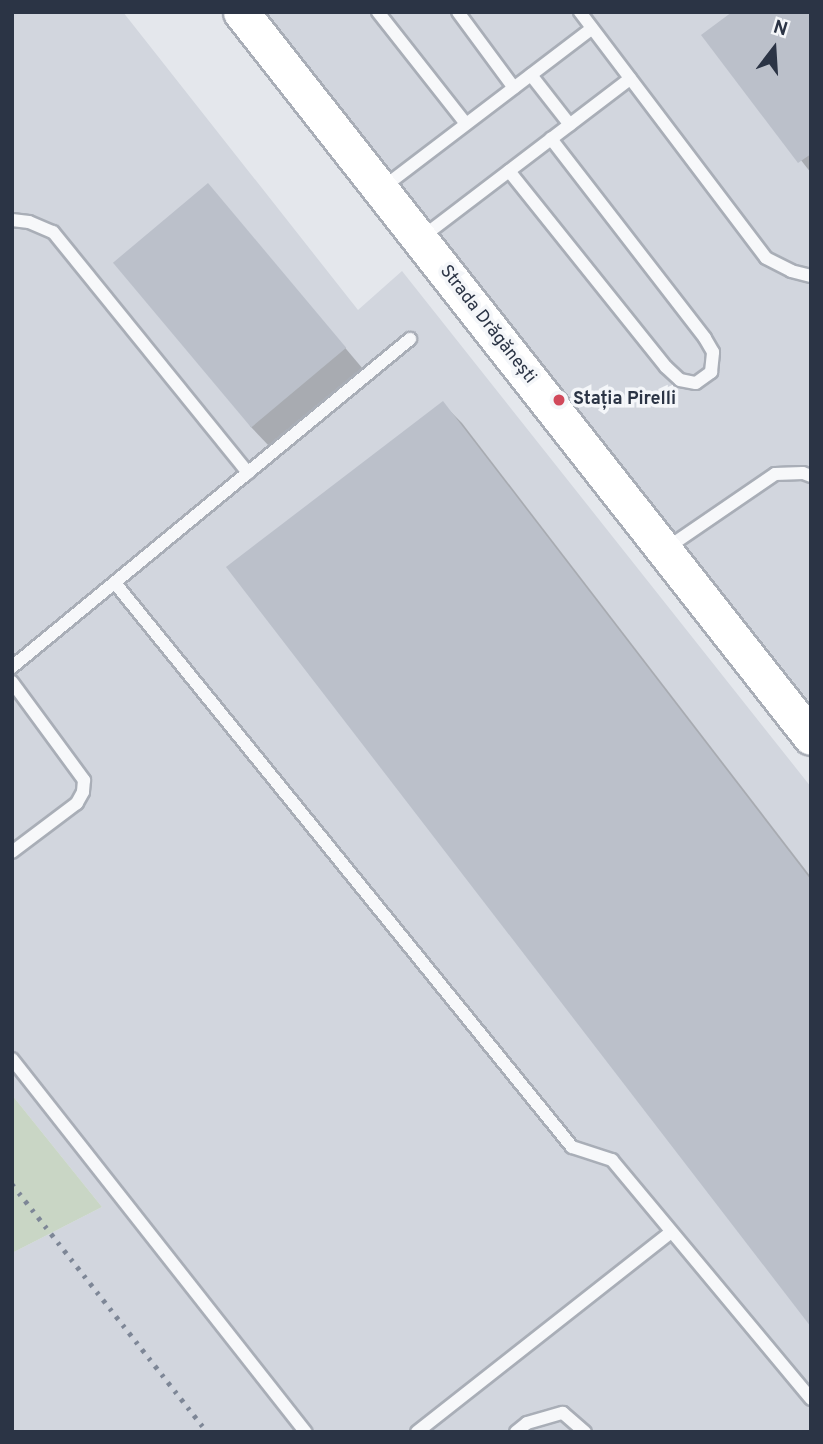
<!DOCTYPE html>
<meta charset="utf-8">
<style>
body{margin:0}
#map{position:relative;width:823px;height:1444px;overflow:hidden;background:#e4e7ec;font-family:Overpass,sans-serif}
div>[style]{position:absolute}
[style*='--x']{left:calc(var(--x)*1px);top:calc(var(--y)*1px);width:calc(var(--w)*1px);rotate:calc(var(--a)*1deg)}
.built>*{inset:0;background:#d2d6de}
.green>*{inset:0;background:#c9d6c5}
.shadow>*{inset:0;background:#0003}
.building>*{inset:0;background:#bbc0ca;transform-origin:0 0}
.roads{filter:drop-shadow(2px 0 #a9aeb7) drop-shadow(-2px 0 #a9aeb7) drop-shadow(0 2px #a9aeb7) drop-shadow(0 -2px #a9aeb7)}
.lane>*{height:12px;margin:-6px;padding:0 6px;transform-origin:6px;border-radius:6px;background:#f7f8fa}
.secondary>*{height:35px;margin:-17.5px;padding:0 17.5px;transform-origin:17.5px;border-radius:17.5px;background:#fff}
.rail>*{height:5px;margin-top:-2.5px;transform-origin:0;background:repeating-linear-gradient(90deg,#7d8696 0 3.5px,transparent 0 10.5px)}
.dots>*{width:19px;height:19px;translate:-50% -50%;box-sizing:border-box;border:4px solid #f4f6f9;border-radius:50%}
span{translate:-50% -50%;white-space:nowrap;text-align:center;line-height:1.15;-webkit-text-stroke:7px #f4f6f9;paint-order:stroke}
.street-label{font-size:18px;color:#2b3445}
.poi-label{font-size:18px;color:#2b3445;font-weight:700}
.left{translate:0 -50%;text-align:left}
.frame{position:absolute;inset:0;border:14px solid #2b3445;pointer-events:none}
.north{position:absolute;left:739px;top:14px;width:70px;height:70px;-webkit-text-stroke:5px #f4f6f9;paint-order:stroke;rotate:17deg;font-size:19px;font-weight:700;line-height:28px;text-align:center;color:#2b3445}
.north::after{content:'';display:block;margin:auto;width:24px;height:32px;background:#2b3445;clip-path:polygon(50% 0,100% 100%,50% 72%,0 100%)}
</style>
<div id="map">
<div class="built">
<i style="clip-path:polygon(12px 12px,123px 12px,358px 310px,402px 271px,811px 787px,811px 1432px,12px 1432px,12px 1253px,102px 1207px,12px 1095px)"></i>
<i style="clip-path:polygon(264px 12px,811px 12px,811px 704px)"></i>
</div>
<div class="green">
<i style="clip-path:polygon(12px 1095px,102px 1207px,12px 1253px)"></i>
</div>
<div class="shadow">
<i style="clip-path:polygon(811px 12px,811px 173px,704px 36px)"></i>
<i style="clip-path:polygon(208px 185px,363px 369px,269px 446px,250px 426px)"></i>
<i style="clip-path:polygon(443px 404px,462px 423px,811px 877px,811px 1324px)"></i>
</div>
<div class="building">
<i style="clip-path:polygon(732px 12px,811px 12px,811px 154px,798px 163px,701px 35px)"></i>
<i style="left:208px;top:183px;width:215px;height:124px;rotate:50deg"></i>
<i style="clip-path:polygon(443px 401px,811px 880px,811px 1327px,226px 567px)"></i>
</div>
<div class="roads">
<div class="lane">
<i style="--x:378;--y:12;--w:142;--a:51.8"></i>
<i style="--x:458;--y:12;--w:94;--a:53.6"></i>
<i style="--x:580;--y:12;--w:308;--a:52.9"></i>
<i style="--x:766;--y:258;--w:28;--a:27"></i>
<i style="--x:791;--y:271;--w:21;--a:14"></i>
<i style="--x:531;--y:75;--w:63;--a:52"></i>
<i style="--x:509;--y:171;--w:251;--a:51.3"></i>
<i style="--x:666;--y:367;--w:19;--a:43"></i>
<i style="--x:680;--y:380;--w:16;--a:11"></i>
<i style="--x:696;--y:383;--w:19;--a:-36"></i>
<i style="--x:711;--y:372;--w:20;--a:-84"></i>
<i style="--x:713;--y:352;--w:16;--a:-120"></i>
<i style="--x:705;--y:338;--w:252;--a:-127.7"></i>
<i style="--x:381;--y:189;--w:265;--a:-37.3"></i>
<i style="--x:12;--y:220;--w:17;--a:7"></i>
<i style="--x:29;--y:222;--w:26;--a:23"></i>
<i style="--x:53;--y:232;--w:310;--a:51"></i>
<i style="--x:421;--y:238;--w:263;--a:-37.3"></i>
<i style="--x:667;--y:548;--w:131;--a:-34.4"></i>
<i style="--x:775;--y:474;--w:28;--a:-2"></i>
<i style="--x:803;--y:473;--w:9;--a:21"></i>
<i style="--x:115;--y:583;--w:726;--a:50.98"></i>
<i style="--x:572;--y:1147;--w:42;--a:18"></i>
<i style="--x:612;--y:1160;--w:311;--a:50.2"></i>
<i style="--x:12;--y:667;--w:516;--a:-39.49"></i>
<i style="--x:12;--y:682;--w:122;--a:53.7"></i>
<i style="--x:84;--y:780;--w:12;--a:95"></i>
<i style="--x:83;--y:792;--w:13;--a:119"></i>
<i style="--x:77;--y:803;--w:81;--a:143"></i>
<i style="--x:12;--y:1059;--w:475;--a:51.8"></i>
<i style="--x:417;--y:1432;--w:323;--a:-38.2"></i>
<i style="--x:516;--y:1432;--w:14;--a:-39"></i>
<i style="--x:527;--y:1423;--w:37;--a:-16"></i>
<i style="--x:563;--y:1413;--w:29;--a:41"></i>
</div>
<div class="secondary">
<i style="--x:241;--y:12;--w:922;--a:51.83"></i>
</div>
</div>
<div class="rail">
<i style="--x:12;--y:1184;--w:315;--a:51.8"></i>
</div>
<div class="dots">
<i style="left:559px;top:400px;background:#d1495b"></i>
</div>
<div class="street-label">
<span style="left:487px;top:325px;rotate:52deg">Strada Drăgănești</span>
</div>
<div class="poi-label">
<span class="left" style="left:573px;top:400px">Stația Pirelli</span>
</div>
<div class="frame"></div>
<div class="north">N</div>
</div>
